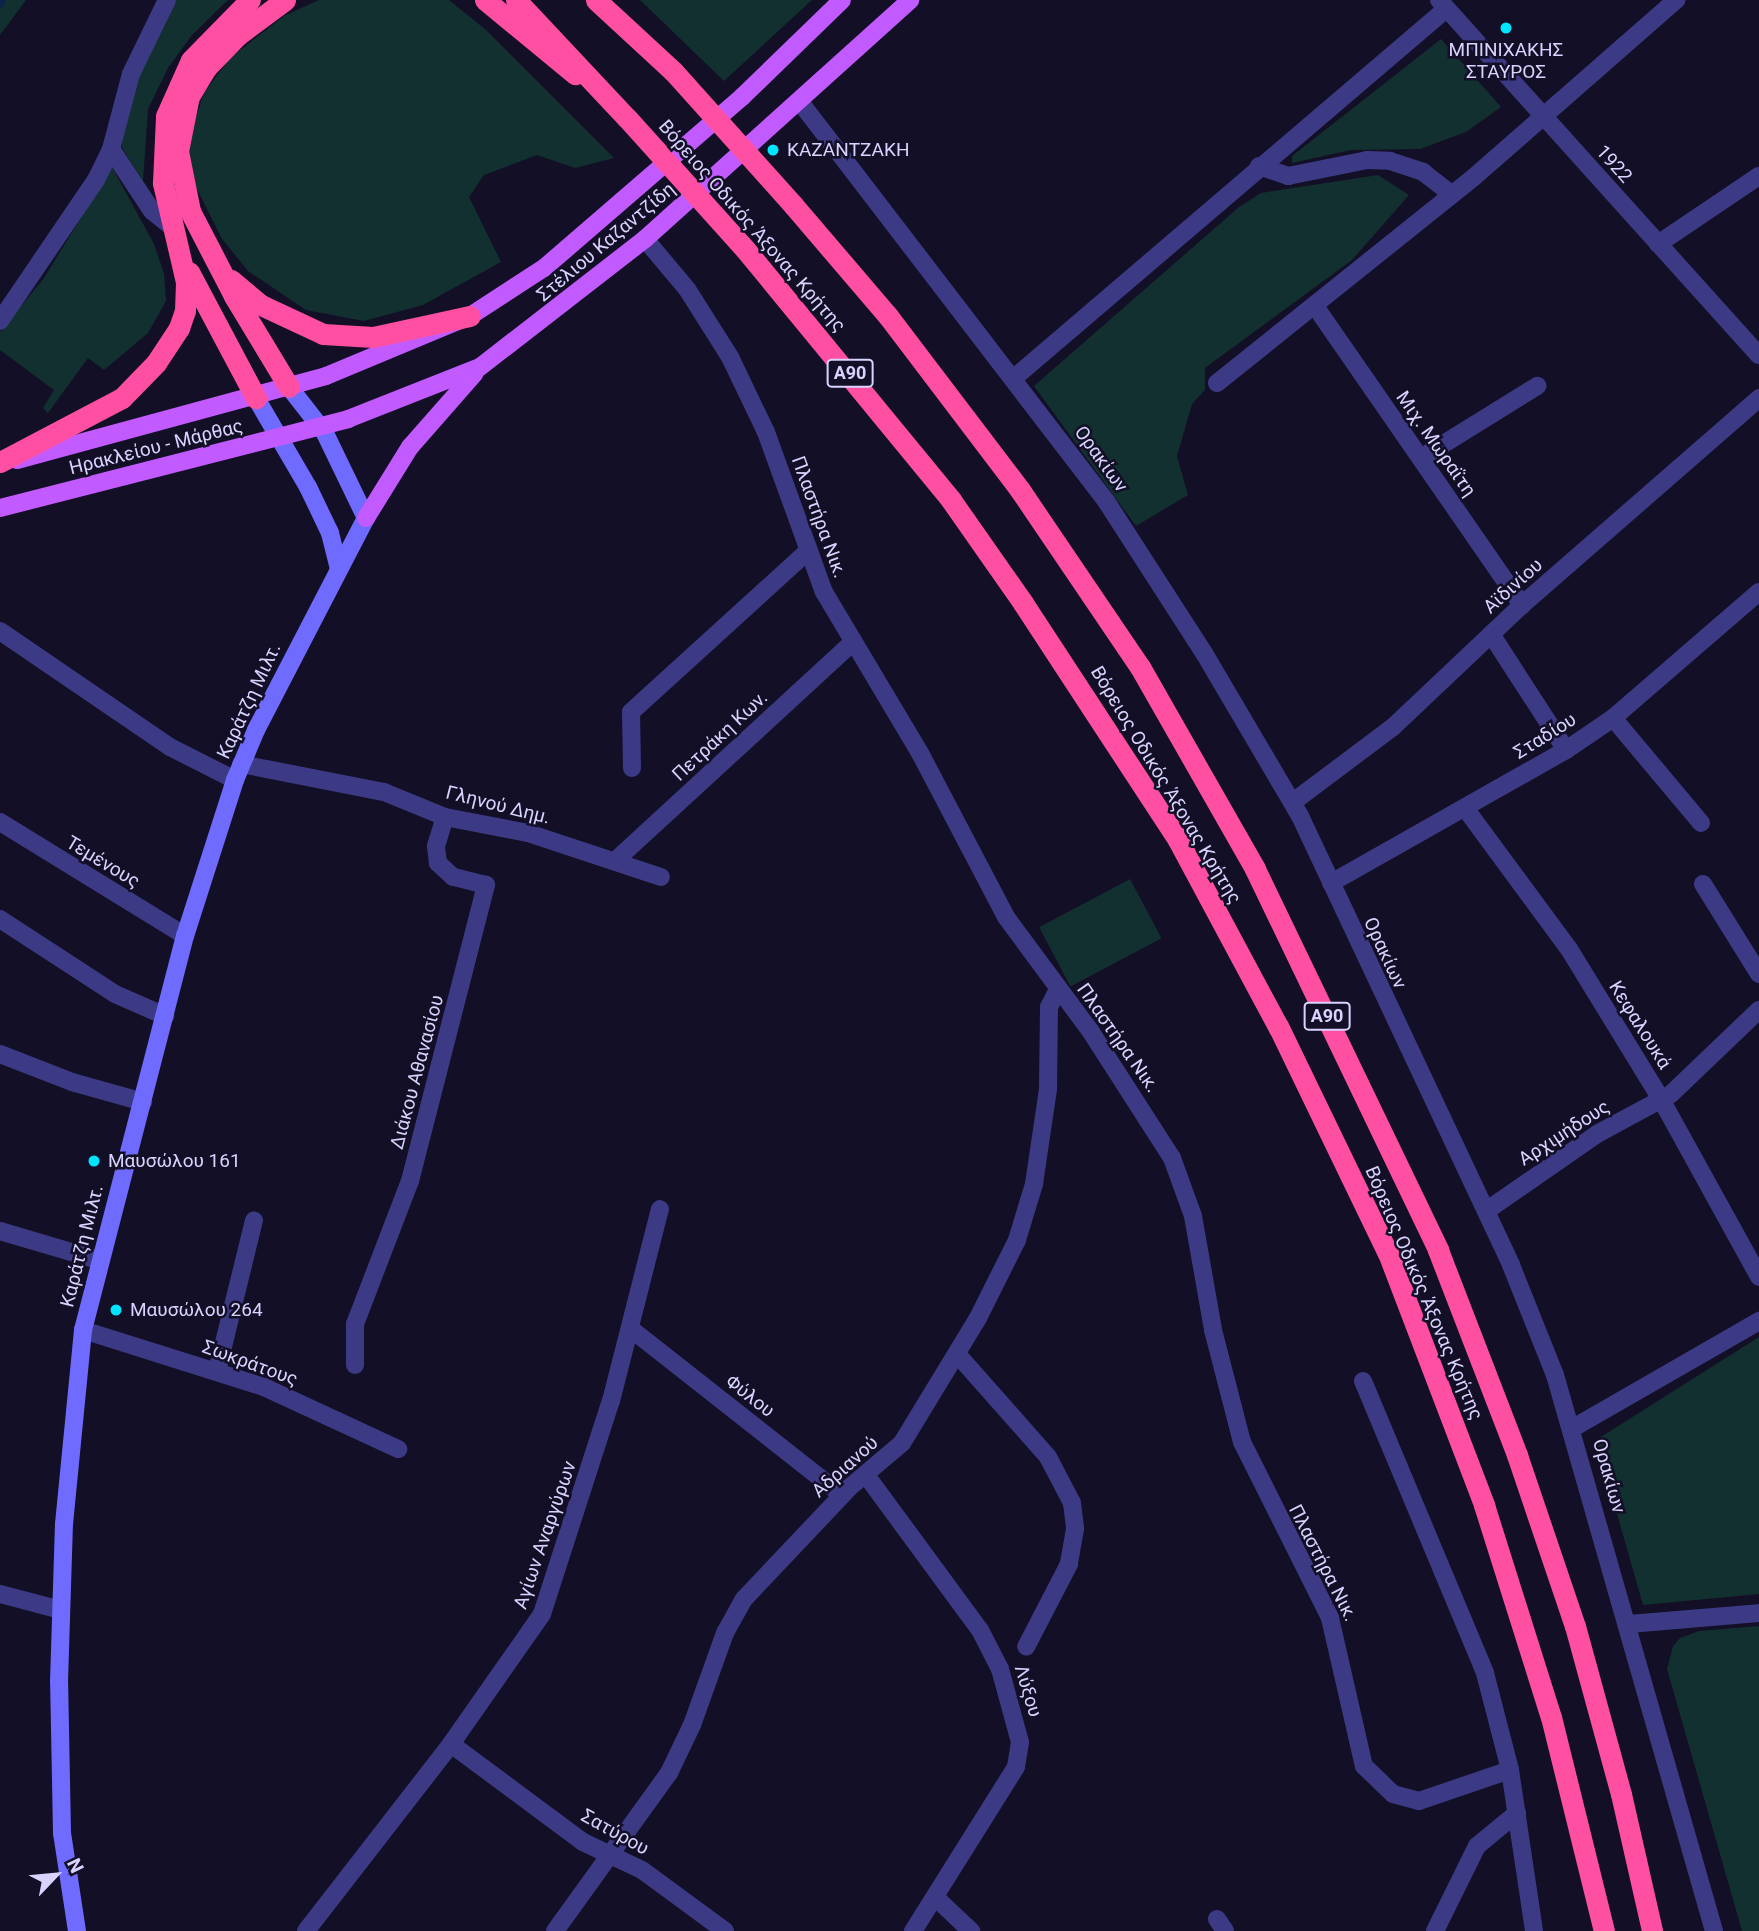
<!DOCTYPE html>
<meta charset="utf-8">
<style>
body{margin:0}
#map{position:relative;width:1759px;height:1931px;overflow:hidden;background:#130f26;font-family:Roboto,sans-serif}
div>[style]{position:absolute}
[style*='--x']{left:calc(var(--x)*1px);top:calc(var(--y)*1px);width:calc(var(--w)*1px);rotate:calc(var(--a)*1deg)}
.green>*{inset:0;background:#12302f;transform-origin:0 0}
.stream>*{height:8px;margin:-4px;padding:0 4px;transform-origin:4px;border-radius:4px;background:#0c2248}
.street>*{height:18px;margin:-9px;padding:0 9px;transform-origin:9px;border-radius:9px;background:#3d3a85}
.secondary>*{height:18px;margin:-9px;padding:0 9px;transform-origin:9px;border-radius:9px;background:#6f6bff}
.primary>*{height:18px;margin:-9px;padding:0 9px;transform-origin:9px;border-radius:9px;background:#c25bff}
.highway>*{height:21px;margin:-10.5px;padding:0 10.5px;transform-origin:10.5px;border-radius:10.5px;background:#ff4fa3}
.highway-bridge>*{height:21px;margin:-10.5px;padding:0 10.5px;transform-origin:10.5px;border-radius:10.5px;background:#ff4fa3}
.dots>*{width:19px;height:19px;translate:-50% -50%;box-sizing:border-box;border:4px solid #130f26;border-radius:50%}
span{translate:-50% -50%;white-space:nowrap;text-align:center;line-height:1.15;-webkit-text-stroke:5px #130f26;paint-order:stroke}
.shield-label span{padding:2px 5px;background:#130f26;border:2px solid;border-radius:5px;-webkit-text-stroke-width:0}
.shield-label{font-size:18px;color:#d9d4ff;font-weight:700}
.poi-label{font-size:19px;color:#d9d4ff}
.left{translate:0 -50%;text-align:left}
.street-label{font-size:19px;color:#d9d4ff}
.north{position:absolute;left:21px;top:1840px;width:70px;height:70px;-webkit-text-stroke:5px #130f26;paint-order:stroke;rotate:64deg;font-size:19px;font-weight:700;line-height:28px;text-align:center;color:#d9d4ff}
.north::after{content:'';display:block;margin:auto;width:24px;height:32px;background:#d9d4ff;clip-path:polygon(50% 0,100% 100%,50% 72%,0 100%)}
</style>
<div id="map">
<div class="green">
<i style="clip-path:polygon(0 0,26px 0,0 35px)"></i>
<i style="clip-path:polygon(174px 0,228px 0,192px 35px,168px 68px,148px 109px,143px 181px,122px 148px,122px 128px,130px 92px)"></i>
<i style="clip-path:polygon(319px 0,449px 0,486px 30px,614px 158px,575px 168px,537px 155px,484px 175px,469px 197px,501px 262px,423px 305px,364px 321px,306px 310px,248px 271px,222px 239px,192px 179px,188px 142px,204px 93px,230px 58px,284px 16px)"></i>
<i style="clip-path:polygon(640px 0,812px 0,724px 81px)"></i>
<i style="clip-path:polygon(1441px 39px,1501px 107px,1466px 132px,1420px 149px,1351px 150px,1292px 163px,1292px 156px)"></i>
<i style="clip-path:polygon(112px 167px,154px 244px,164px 273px,166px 301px,148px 333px,104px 370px,88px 358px,48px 413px,43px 408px,54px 390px,0 350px,0 332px,44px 278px)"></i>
<i style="clip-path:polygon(1378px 175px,1409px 195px,1352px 260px,1205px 368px,1205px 390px,1192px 404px,1177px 456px,1188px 495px,1136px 526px,1034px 386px,1239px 207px,1261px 193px)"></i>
<i style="left:1130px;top:879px;width:67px;height:103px;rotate:62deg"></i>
<i style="clip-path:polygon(1759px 1337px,1759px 1594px,1643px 1605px,1596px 1440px)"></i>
<i style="clip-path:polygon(1759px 1626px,1759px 1931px,1742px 1931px,1667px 1669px,1673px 1646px,1680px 1638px,1699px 1631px)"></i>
</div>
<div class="stream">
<i style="--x:0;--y:4;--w:4;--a:-63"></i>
</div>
<div class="street">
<i style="--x:1439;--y:0;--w:478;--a:48"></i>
<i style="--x:800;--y:102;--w:503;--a:52.51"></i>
<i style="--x:1106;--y:501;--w:181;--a:57.2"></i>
<i style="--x:1204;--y:653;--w:189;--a:59.5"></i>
<i style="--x:1300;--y:816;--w:496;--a:64.8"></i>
<i style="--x:1511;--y:1265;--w:118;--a:68.2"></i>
<i style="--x:1555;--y:1375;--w:578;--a:74.04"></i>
<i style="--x:111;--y:149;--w:74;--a:56.5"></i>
<i style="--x:152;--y:211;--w:26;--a:39"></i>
<i style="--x:1259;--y:166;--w:31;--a:19"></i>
<i style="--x:1288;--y:176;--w:81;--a:-11.4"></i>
<i style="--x:1367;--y:160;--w:23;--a:2"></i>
<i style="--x:1390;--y:161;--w:35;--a:18"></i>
<i style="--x:1423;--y:172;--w:37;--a:38"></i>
<i style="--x:645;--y:239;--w:65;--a:50"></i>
<i style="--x:687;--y:289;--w:80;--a:57.7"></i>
<i style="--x:730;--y:357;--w:83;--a:64.4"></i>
<i style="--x:766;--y:432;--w:170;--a:70.1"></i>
<i style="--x:824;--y:592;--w:187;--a:59.2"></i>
<i style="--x:920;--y:753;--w:185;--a:62.3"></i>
<i style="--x:1006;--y:917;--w:143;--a:53.5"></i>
<i style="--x:1091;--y:1032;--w:150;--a:57.3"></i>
<i style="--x:1172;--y:1158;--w:62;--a:70.1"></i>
<i style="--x:1193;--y:1216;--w:116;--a:80"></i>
<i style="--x:1213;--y:1330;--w:116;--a:75.5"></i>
<i style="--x:1242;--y:1442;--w:197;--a:63.4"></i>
<i style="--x:1330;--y:1618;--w:152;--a:77.1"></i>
<i style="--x:1364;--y:1766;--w:40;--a:44"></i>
<i style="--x:1393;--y:1794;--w:27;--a:15"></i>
<i style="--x:1419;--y:1801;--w:96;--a:-18.8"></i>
<i style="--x:1658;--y:244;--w:122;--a:-34"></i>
<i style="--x:1315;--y:306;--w:364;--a:55.3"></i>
<i style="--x:0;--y:321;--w:171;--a:-55.8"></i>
<i style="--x:96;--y:180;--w:34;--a:-64"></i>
<i style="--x:111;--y:149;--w:78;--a:-75.1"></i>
<i style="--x:131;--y:74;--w:82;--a:-64.1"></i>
<i style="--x:1014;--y:378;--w:568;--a:-40.5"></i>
<i style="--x:1217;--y:383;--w:329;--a:-38.7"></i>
<i style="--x:1474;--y:177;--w:269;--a:-41.2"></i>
<i style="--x:1421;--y:458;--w:137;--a:-31.8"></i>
<i style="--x:0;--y:631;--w:206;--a:34.3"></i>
<i style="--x:170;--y:747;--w:73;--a:26.9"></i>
<i style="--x:1491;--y:634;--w:138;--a:57.1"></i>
<i style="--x:1613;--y:718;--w:137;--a:50"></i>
<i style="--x:241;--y:764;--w:146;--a:11.1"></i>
<i style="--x:384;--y:792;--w:66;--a:22.3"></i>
<i style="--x:445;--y:817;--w:85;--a:10.9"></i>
<i style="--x:528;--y:833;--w:140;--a:18.3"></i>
<i style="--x:632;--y:768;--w:56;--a:-91"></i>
<i style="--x:631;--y:712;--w:236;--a:-42.3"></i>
<i style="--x:1293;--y:802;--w:125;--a:-36.9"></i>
<i style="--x:1393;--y:727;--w:178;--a:-43.4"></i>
<i style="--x:1522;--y:605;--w:315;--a:-41.1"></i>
<i style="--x:1465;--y:808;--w:175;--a:53.6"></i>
<i style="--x:1569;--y:949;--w:178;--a:58.5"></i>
<i style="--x:1662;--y:1101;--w:201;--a:61.1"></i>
<i style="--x:0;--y:822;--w:217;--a:31.6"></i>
<i style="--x:616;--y:860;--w:321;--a:-42.6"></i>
<i style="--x:1331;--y:883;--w:270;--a:-29.5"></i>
<i style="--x:1566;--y:750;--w:57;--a:-34.2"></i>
<i style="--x:1613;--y:718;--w:193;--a:-40.8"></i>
<i style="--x:1703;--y:884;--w:106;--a:58.1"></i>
<i style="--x:0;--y:919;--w:137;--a:33.1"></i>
<i style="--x:115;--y:994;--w:55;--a:23.7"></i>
<i style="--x:0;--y:1054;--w:77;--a:21.3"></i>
<i style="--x:72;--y:1082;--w:74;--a:15.7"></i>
<i style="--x:1486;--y:1211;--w:135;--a:-34.7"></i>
<i style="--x:1597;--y:1134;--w:84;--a:-28.4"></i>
<i style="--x:1671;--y:1094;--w:122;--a:-43.7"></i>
<i style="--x:0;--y:1231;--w:102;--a:16.5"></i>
<i style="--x:631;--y:1329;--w:268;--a:38.2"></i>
<i style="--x:83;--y:1330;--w:190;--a:17.5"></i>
<i style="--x:264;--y:1387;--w:148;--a:24.8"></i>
<i style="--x:957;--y:1354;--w:137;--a:48.5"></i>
<i style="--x:1048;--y:1457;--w:52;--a:62.4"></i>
<i style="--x:1072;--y:1503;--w:26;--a:83"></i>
<i style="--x:1075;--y:1529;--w:36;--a:100"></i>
<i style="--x:1069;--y:1564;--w:93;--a:117.4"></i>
<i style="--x:355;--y:1365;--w:41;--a:-90"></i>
<i style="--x:355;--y:1324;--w:153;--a:-69"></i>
<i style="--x:410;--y:1181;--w:306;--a:-75.6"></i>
<i style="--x:486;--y:885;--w:34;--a:-166"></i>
<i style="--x:453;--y:877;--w:21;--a:-137"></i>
<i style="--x:438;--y:863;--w:17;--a:-97"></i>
<i style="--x:436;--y:846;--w:30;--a:-73"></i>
<i style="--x:217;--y:1371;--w:155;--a:-76.2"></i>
<i style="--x:1363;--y:1381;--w:316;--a:67.3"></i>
<i style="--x:1485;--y:1673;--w:100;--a:75.5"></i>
<i style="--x:1510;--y:1770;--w:163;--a:81.5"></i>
<i style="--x:1573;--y:1428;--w:215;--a:-29.9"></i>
<i style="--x:866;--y:1475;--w:192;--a:53.7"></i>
<i style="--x:980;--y:1630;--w:44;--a:62.9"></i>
<i style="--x:1000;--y:1669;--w:76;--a:74.7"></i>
<i style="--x:1020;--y:1742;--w:25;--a:99"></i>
<i style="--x:1016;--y:1767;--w:194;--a:122.1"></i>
<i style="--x:0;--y:1594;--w:63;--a:14.7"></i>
<i style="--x:1629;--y:1624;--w:130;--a:-4.8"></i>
<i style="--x:451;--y:1744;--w:164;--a:36.6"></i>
<i style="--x:583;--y:1842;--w:65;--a:25.4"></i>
<i style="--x:642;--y:1870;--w:103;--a:36.3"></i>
<i style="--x:935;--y:1897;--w:50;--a:43.4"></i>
<i style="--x:1217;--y:1919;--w:14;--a:56"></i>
<i style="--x:306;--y:1931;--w:237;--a:-52.2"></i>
<i style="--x:451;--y:1744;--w:159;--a:-55"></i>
<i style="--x:542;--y:1614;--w:224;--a:-72.1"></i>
<i style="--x:611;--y:1401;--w:198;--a:-75.7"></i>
<i style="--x:555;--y:1931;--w:195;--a:-54.2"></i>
<i style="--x:669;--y:1773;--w:53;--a:-64.4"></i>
<i style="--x:692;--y:1725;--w:98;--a:-70.3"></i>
<i style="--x:725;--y:1633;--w:39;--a:-61"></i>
<i style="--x:744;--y:1599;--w:154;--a:-46.6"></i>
<i style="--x:850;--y:1487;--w:68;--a:-40.2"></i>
<i style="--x:902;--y:1443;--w:146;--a:-58.7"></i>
<i style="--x:978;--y:1318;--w:87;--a:-63.4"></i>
<i style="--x:1017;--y:1240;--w:59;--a:-73.1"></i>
<i style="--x:1034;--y:1184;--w:96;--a:-81.6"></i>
<i style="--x:1048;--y:1089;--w:82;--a:-89.3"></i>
<i style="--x:1049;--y:1007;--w:20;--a:-63"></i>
<i style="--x:1435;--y:1931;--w:95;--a:-63.7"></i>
<i style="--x:1477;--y:1846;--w:52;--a:-39.5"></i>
</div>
<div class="secondary">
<i style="--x:256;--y:398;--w:103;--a:59.7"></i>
<i style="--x:308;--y:487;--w:51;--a:64.4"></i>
<i style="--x:330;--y:533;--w:36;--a:76"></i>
<i style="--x:77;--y:1931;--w:99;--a:-98.7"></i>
<i style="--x:62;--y:1833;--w:151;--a:-91.1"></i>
<i style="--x:59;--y:1682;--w:158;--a:-88.2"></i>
<i style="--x:64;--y:1524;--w:195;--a:-84.4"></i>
<i style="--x:83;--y:1330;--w:407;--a:-75.5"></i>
<i style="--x:185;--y:936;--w:164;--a:-72.2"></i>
<i style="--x:235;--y:780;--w:54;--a:-67.2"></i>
<i style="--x:256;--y:730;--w:239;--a:-62.6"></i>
<i style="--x:366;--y:518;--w:94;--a:-115.8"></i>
<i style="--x:325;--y:433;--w:58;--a:-128"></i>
</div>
<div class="primary">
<i style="--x:17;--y:460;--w:320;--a:-15.2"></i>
<i style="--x:326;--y:376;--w:156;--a:-22.6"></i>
<i style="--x:470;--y:316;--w:88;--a:-33"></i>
<i style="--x:544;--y:268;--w:262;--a:-40.8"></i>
<i style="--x:742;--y:97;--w:139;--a:-44.1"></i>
<i style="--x:0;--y:508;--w:359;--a:-14.3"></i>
<i style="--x:348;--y:419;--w:142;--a:-21.5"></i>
<i style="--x:480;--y:367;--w:209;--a:-37.8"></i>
<i style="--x:645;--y:239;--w:357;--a:-42"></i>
<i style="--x:366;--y:518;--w:84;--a:-58.2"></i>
<i style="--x:410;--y:447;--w:98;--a:-48.7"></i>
</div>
<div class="highway">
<i style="--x:285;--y:0;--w:59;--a:143.3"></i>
<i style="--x:238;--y:35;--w:46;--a:134.1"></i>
<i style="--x:206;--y:68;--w:33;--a:121"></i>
<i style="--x:189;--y:96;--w:56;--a:101.3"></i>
<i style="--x:178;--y:151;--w:61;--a:78.7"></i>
<i style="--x:190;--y:211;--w:96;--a:62.6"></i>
<i style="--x:234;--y:296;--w:106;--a:58.9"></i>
<i style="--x:485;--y:0;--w:117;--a:39.4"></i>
<i style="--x:516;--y:0;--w:162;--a:46.8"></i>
<i style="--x:596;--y:0;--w:105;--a:42.7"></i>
<i style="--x:794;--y:206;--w:145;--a:49.5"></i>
<i style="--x:888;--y:316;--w:218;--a:52.8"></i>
<i style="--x:1020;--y:490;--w:214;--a:55.9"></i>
<i style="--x:1140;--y:667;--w:232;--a:60.3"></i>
<i style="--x:1255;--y:869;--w:423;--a:64.3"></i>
<i style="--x:1438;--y:1250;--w:220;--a:68.9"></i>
<i style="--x:1517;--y:1455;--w:181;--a:71.3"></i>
<i style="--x:1575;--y:1626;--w:174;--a:74.7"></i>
<i style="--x:1621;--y:1794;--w:140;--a:77.2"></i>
<i style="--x:745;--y:249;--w:325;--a:50.6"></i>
<i style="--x:951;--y:500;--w:126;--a:55"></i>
<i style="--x:1023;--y:603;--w:283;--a:56.8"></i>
<i style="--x:1178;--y:840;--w:213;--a:61.8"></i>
<i style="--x:1279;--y:1028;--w:250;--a:64.2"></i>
<i style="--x:1388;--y:1253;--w:270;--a:69.1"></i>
<i style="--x:1484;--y:1505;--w:222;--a:72.5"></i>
<i style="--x:1551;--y:1717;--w:220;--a:76.1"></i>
<i style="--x:189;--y:272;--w:143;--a:62"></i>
<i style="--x:231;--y:280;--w:39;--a:40"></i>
<i style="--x:261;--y:305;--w:68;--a:25.1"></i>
<i style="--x:323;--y:334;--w:50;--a:3.4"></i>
<i style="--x:373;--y:337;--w:99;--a:-12.2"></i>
<i style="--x:0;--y:462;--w:138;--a:-27.7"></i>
<i style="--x:122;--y:398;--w:49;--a:-45.8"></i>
<i style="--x:156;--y:363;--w:42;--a:-56.7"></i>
<i style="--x:179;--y:328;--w:18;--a:-71"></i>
<i style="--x:185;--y:311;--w:29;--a:-88"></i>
<i style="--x:186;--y:282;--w:102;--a:-103.1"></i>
<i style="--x:163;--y:183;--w:67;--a:-87.4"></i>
<i style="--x:166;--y:116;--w:61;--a:-65.9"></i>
<i style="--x:191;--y:60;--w:84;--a:-45.5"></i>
</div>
<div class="highway-bridge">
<i style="--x:673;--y:71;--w:181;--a:48.1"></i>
<i style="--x:627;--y:118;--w:176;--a:48"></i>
</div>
<div class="dots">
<i style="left:1506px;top:28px;background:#00e5ff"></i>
<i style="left:773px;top:150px;background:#00e5ff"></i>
<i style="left:94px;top:1161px;background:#00e5ff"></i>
<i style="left:116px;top:1310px;background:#00e5ff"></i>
</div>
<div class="shield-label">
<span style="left:850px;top:373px">Α90</span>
<span style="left:1327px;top:1016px">Α90</span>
</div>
<div class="poi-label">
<span style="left:1506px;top:61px">ΜΠΙΝΙΧΑΚΗΣ<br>ΣΤΑΥΡΟΣ</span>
<span class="left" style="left:787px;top:150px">ΚΑΖΑΝΤΖΑΚΗ</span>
<span class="left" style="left:108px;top:1161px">Μαυσώλου 161</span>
<span class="left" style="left:130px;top:1310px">Μαυσώλου 264</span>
</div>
<div class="street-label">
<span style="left:1614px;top:164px;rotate:48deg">1922</span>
<span style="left:752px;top:226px;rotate:49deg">Βόρειος Οδικός Άξονας Κρήτης</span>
<span style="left:606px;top:242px;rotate:-40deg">Στέλιου Καζαντζίδη</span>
<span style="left:1436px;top:444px;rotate:55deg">Μιχ. Μωραΐτη</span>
<span style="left:156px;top:447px;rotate:-14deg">Ηρακλείου - Μάρθας</span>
<span style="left:1101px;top:459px;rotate:54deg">Ορακίων</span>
<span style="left:819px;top:517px;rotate:70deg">Πλαστήρα Νικ.</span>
<span style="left:1513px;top:586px;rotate:-42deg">Αϊδινίου</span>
<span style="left:249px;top:701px;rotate:-65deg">Καράτζη Μιλτ.</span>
<span style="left:720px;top:736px;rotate:-43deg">Πετράκη Κων.</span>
<span style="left:1545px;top:736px;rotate:-32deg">Σταδίου</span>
<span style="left:1166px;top:785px;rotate:59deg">Βόρειος Οδικός Άξονας Κρήτης</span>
<span style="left:498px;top:805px;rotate:14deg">Γληνού Δημ.</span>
<span style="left:103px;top:862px;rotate:31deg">Τεμένους</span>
<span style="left:1385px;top:953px;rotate:65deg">Ορακίων</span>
<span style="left:1640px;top:1025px;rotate:58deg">Κεφαλουκά</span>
<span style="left:1118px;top:1038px;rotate:55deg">Πλαστήρα Νικ.</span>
<span style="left:417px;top:1072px;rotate:-75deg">Διάκου Αθανασίου</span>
<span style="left:1564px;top:1133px;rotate:-33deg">Αρχιμήδους</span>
<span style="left:82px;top:1246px;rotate:-76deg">Καράτζη Μιλτ.</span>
<span style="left:1424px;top:1293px;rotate:67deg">Βόρειος Οδικός Άξονας Κρήτης</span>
<span style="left:250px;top:1363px;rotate:20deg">Σωκράτους</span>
<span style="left:750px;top:1396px;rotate:38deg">Φύλου</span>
<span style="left:845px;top:1467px;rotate:-42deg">Αδριανού</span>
<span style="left:1609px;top:1476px;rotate:74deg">Ορακίων</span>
<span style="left:545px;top:1535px;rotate:-71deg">Αγίων Αναργύρων</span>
<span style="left:1323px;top:1563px;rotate:63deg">Πλαστήρα Νικ.</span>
<span style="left:1028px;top:1691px;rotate:73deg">Λύξου</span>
<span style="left:615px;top:1832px;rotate:29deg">Σατύρου</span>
</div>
<div class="north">N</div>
</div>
